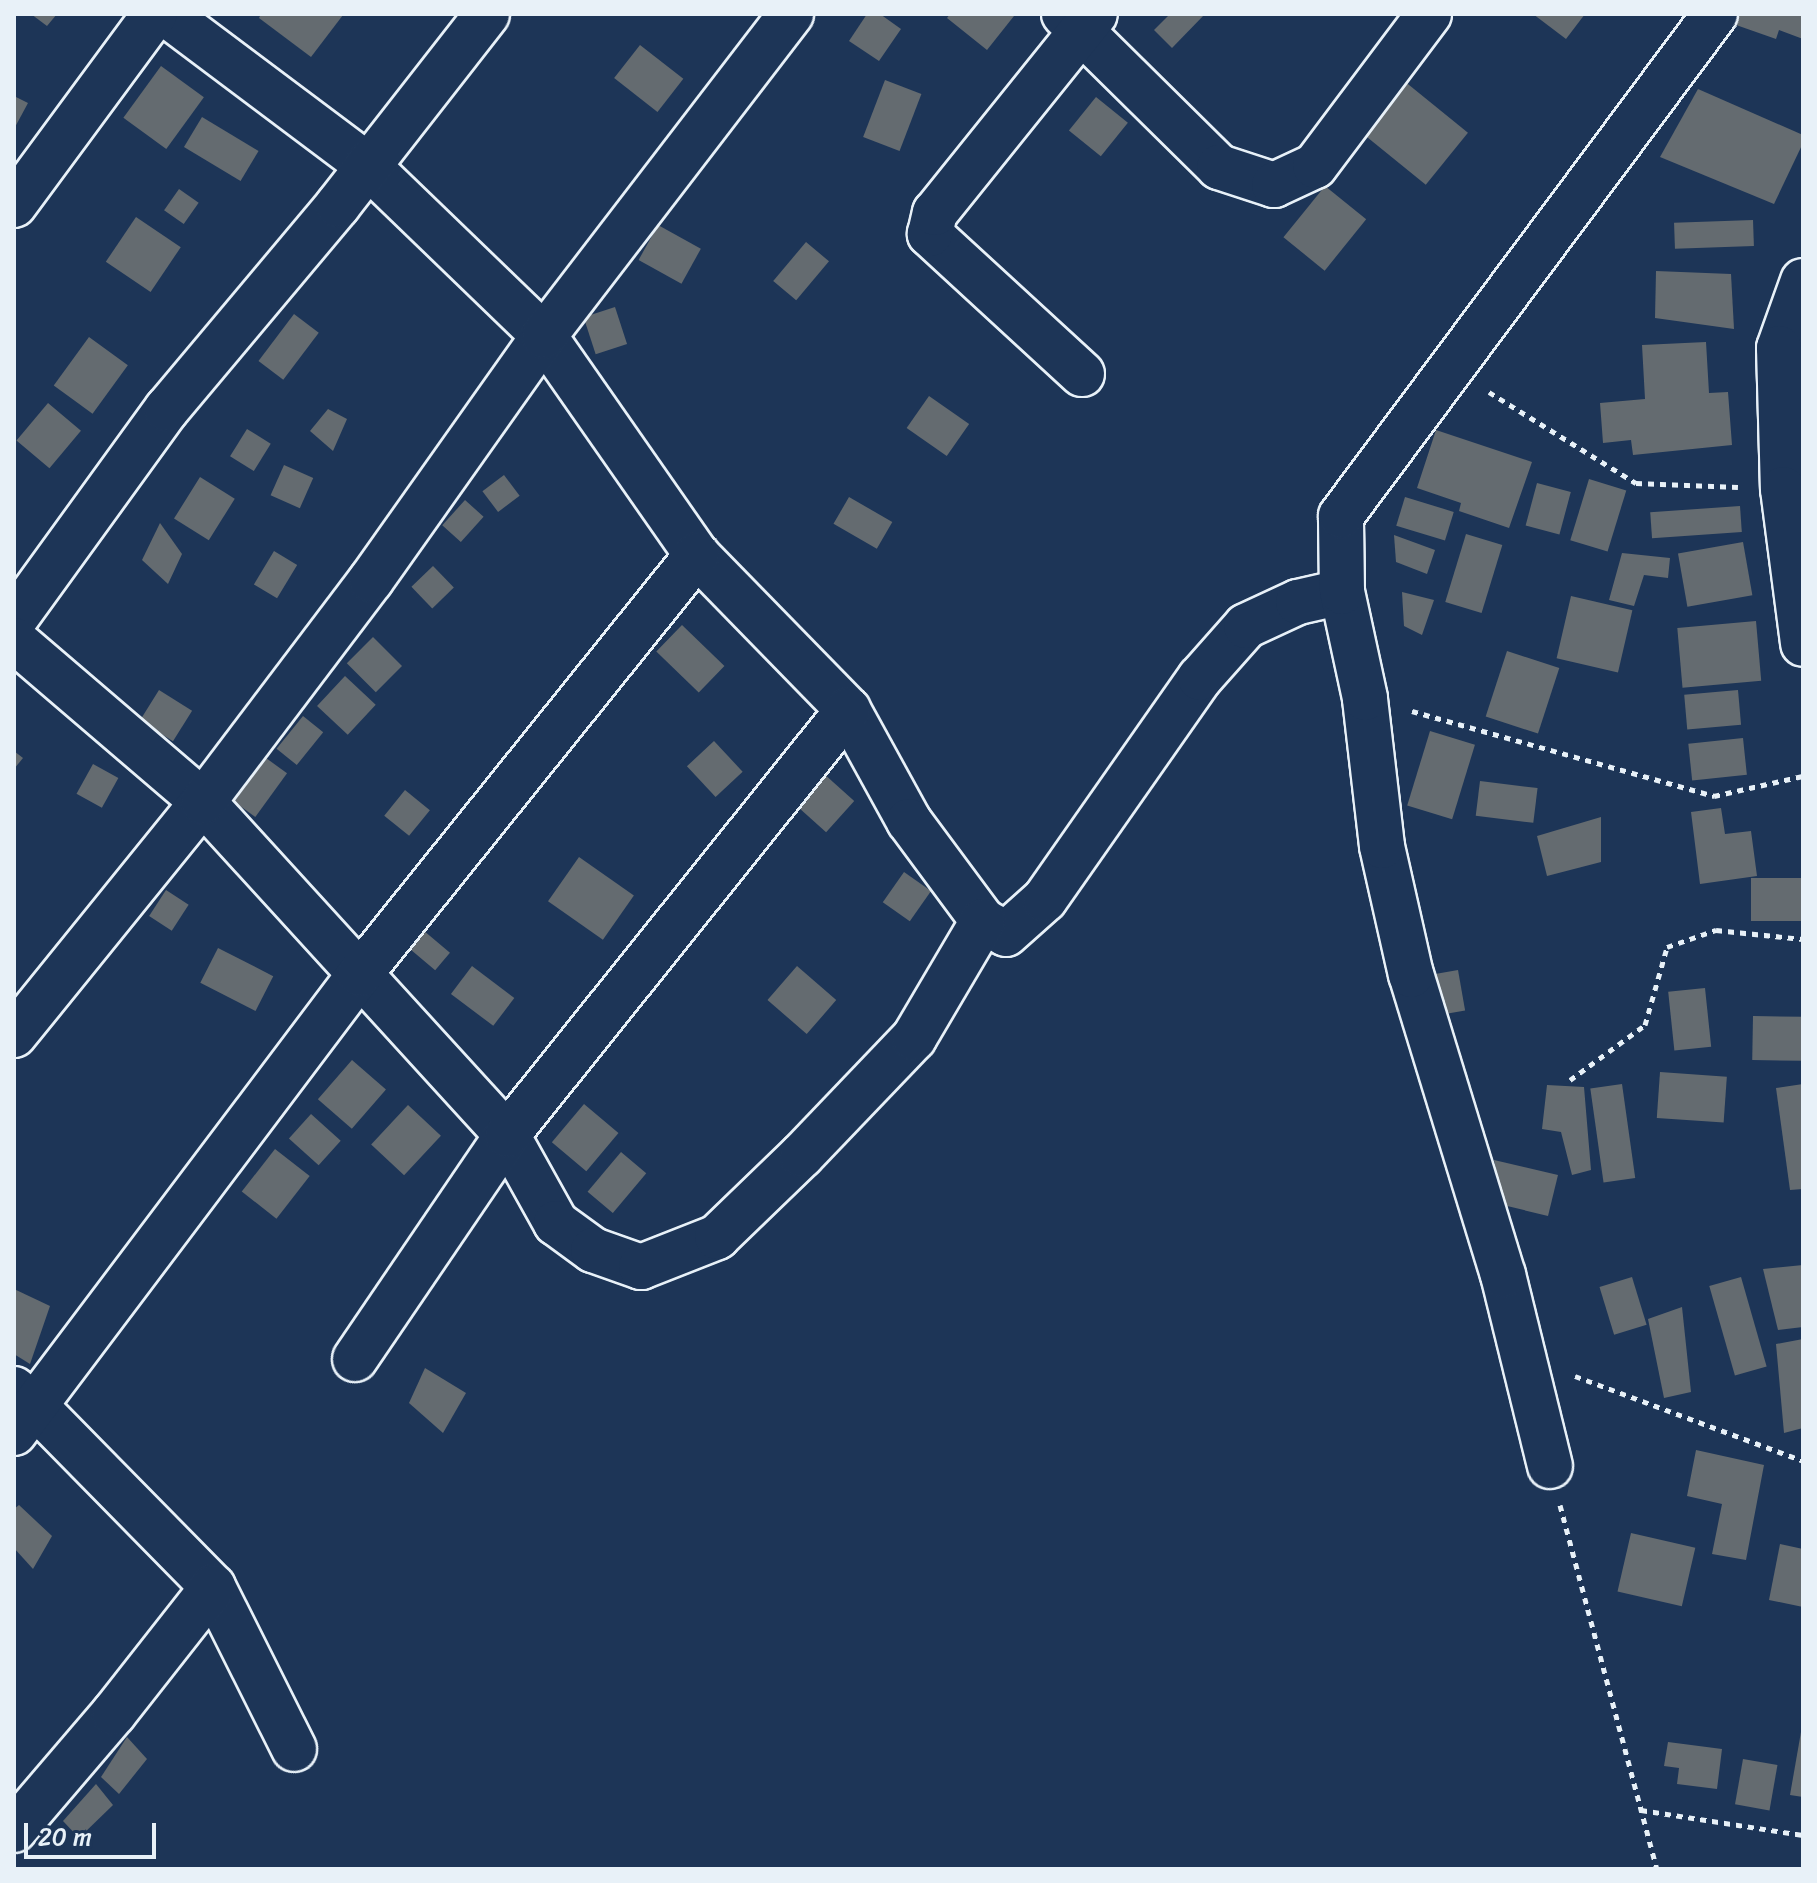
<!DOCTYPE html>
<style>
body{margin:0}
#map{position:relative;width:1817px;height:1883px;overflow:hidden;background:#1d3557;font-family:Sriracha,sans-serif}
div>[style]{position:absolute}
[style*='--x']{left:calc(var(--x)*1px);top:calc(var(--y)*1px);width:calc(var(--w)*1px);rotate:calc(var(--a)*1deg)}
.building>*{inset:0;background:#646b70;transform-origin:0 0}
.path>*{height:5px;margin-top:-2.5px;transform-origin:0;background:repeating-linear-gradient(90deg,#e8f1f8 0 6px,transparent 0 12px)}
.roads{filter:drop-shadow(2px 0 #e8f1f8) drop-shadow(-2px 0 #e8f1f8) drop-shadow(0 2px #e8f1f8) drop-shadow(0 -2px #e8f1f8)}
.minor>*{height:44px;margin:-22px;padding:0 22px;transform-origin:22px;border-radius:22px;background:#1d3557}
span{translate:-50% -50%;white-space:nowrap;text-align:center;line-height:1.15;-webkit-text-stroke:6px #1d3557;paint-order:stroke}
.frame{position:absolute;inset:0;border:16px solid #e8f1f8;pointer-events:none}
.scale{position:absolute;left:24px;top:1823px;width:132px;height:36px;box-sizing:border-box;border:4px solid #e8f1f8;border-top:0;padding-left:10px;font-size:24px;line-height:28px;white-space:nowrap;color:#e8f1f8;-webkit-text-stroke:6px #1d3557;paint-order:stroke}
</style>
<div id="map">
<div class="building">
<i style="clip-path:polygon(31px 14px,57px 14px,47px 26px)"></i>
<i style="clip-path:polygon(261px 14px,341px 14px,343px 15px,311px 57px,259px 18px)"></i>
<i style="clip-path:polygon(867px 14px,880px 14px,901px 29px,879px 61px,849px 41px)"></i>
<i style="clip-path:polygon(950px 14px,1011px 14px,1014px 16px,987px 50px,947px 18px)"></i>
<i style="clip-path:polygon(1170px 14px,1205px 14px,1172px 48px,1154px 30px)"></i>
<i style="clip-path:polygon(1533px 14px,1585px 14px,1566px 39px)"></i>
<i style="clip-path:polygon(1723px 14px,1803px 14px,1803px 39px,1779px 30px,1776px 39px,1719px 19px)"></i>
<i style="left:640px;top:45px;width:55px;height:42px;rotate:38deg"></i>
<i style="left:161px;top:66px;width:53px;height:64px;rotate:36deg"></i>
<i style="left:1398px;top:76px;width:90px;height:67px;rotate:39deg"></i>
<i style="left:885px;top:80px;width:39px;height:61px;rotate:21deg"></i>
<i style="clip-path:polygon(1698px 89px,1803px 135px,1803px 143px,1774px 204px,1660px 157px)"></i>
<i style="clip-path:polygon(14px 96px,28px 103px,14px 129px)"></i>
<i style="left:1096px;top:97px;width:41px;height:43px;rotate:39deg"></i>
<i style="left:202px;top:117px;width:66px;height:35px;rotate:31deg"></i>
<i style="left:1325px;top:186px;width:53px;height:66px;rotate:39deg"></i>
<i style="left:179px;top:189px;width:24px;height:26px;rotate:35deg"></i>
<i style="left:136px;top:217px;width:54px;height:54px;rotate:34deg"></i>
<i style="left:1753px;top:220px;width:26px;height:79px;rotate:88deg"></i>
<i style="left:658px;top:225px;width:49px;height:40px;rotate:29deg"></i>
<i style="left:806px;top:242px;width:30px;height:51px;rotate:40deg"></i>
<i style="clip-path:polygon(1656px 271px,1731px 274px,1734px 329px,1655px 318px)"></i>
<i style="left:615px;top:307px;width:39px;height:33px;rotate:72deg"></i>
<i style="left:294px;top:314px;width:31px;height:59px;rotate:37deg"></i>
<i style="left:89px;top:337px;width:48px;height:60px;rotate:36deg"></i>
<i style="clip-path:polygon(1706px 342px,1709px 393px,1728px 392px,1732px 445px,1633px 455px,1631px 440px,1603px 443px,1600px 403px,1645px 399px,1642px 345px)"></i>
<i style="left:929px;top:396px;width:49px;height:39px;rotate:35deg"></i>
<i style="left:48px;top:403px;width:43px;height:49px;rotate:40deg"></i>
<i style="clip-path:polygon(328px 409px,347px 419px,333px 451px,310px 431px)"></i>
<i style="left:247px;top:429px;width:28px;height:32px;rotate:32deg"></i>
<i style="clip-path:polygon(1436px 430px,1532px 462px,1509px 528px,1459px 511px,1461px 503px,1417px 488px)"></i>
<i style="left:284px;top:465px;width:32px;height:33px;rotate:24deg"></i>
<i style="left:504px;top:475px;width:26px;height:27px;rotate:53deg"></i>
<i style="left:200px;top:477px;width:41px;height:49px;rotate:32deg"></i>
<i style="left:1589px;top:479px;width:39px;height:64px;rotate:17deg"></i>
<i style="left:1537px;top:483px;width:35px;height:44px;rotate:15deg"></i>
<i style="left:849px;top:497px;width:50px;height:31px;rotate:30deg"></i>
<i style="left:1405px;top:497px;width:51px;height:30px;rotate:17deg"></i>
<i style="left:465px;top:500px;width:25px;height:34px;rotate:42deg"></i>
<i style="left:1740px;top:506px;width:26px;height:90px;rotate:86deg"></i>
<i style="clip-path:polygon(160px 523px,182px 554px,168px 584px,142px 560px)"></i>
<i style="left:1466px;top:534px;width:38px;height:71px;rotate:17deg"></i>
<i style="clip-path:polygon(1394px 535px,1435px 550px,1427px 574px,1396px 562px)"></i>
<i style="left:1743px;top:542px;width:54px;height:66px;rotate:80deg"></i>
<i style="left:274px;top:551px;width:27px;height:39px;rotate:31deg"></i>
<i style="clip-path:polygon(1622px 553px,1670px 558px,1668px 578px,1644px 575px,1634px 606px,1609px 600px)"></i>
<i style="left:433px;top:566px;width:30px;height:30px;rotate:46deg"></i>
<i style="clip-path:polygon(1402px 592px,1434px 600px,1422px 635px,1404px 626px)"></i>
<i style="left:1571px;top:596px;width:63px;height:64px;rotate:13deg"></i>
<i style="left:1756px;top:621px;width:60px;height:79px;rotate:85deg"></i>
<i style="left:682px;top:625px;width:59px;height:37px;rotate:44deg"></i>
<i style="left:373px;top:637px;width:41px;height:37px;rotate:45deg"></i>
<i style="left:1507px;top:651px;width:55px;height:69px;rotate:18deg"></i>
<i style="left:345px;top:676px;width:42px;height:41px;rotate:43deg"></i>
<i style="left:159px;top:690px;width:39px;height:36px;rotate:32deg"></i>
<i style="left:1738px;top:690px;width:35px;height:54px;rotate:85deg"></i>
<i style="left:303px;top:716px;width:26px;height:42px;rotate:39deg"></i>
<i style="left:1430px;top:731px;width:47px;height:78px;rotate:17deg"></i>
<i style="left:1743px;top:738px;width:37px;height:55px;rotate:84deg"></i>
<i style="left:714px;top:741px;width:42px;height:37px;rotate:47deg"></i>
<i style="clip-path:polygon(14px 751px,23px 758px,14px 769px)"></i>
<i style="left:266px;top:758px;width:26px;height:54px;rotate:36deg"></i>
<i style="left:93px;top:764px;width:29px;height:34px;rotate:29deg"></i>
<i style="left:823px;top:773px;width:42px;height:42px;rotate:42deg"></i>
<i style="left:1480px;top:781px;width:58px;height:35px;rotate:7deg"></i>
<i style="left:405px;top:790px;width:32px;height:33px;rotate:39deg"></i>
<i style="clip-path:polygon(1721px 808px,1725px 834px,1751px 831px,1757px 876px,1700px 884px,1691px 812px)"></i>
<i style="clip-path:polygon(1601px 817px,1601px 862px,1547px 876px,1537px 836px)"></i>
<i style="left:579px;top:857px;width:67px;height:54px;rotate:35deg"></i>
<i style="left:904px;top:872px;width:33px;height:37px;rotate:35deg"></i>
<i style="left:1803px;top:878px;width:43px;height:52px;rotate:90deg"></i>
<i style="left:166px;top:890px;width:27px;height:31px;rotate:33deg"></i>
<i style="left:417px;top:925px;width:43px;height:23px;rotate:40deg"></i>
<i style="left:218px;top:948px;width:62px;height:39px;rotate:27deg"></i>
<i style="left:472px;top:966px;width:53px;height:35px;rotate:37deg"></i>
<i style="left:797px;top:966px;width:52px;height:45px;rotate:41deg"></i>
<i style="left:1458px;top:970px;width:41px;height:29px;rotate:80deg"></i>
<i style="left:1705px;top:988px;width:59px;height:37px;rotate:84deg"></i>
<i style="left:1753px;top:1016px;width:50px;height:44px;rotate:1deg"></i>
<i style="left:352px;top:1060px;width:45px;height:52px;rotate:41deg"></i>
<i style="left:1660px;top:1072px;width:67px;height:46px;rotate:4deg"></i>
<i style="left:1622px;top:1084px;width:95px;height:32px;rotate:82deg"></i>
<i style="clip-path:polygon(1803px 1084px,1803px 1189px,1790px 1190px,1776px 1088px)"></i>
<i style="clip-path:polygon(1547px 1085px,1584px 1087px,1591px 1170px,1572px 1175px,1561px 1132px,1542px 1129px)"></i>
<i style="left:584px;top:1104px;width:45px;height:50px;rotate:40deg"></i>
<i style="left:408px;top:1105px;width:45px;height:54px;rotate:43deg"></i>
<i style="left:311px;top:1114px;width:40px;height:33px;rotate:42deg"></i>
<i style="left:275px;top:1149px;width:44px;height:54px;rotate:38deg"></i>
<i style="left:621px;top:1152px;width:33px;height:52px;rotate:40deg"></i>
<i style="clip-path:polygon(1494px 1160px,1558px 1175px,1548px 1216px,1503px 1205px)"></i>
<i style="clip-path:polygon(1803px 1265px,1803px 1327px,1778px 1330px,1763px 1269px)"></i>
<i style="left:1632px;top:1277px;width:50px;height:34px;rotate:73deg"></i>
<i style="left:1741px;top:1277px;width:93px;height:33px;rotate:74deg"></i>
<i style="clip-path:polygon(14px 1289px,50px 1306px,30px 1364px,14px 1354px)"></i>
<i style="clip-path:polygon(1682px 1307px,1691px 1392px,1664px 1398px,1648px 1319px)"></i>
<i style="clip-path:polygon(1803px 1339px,1803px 1428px,1784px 1433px,1776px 1344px)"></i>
<i style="clip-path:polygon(425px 1368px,466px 1393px,443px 1433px,409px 1403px)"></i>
<i style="clip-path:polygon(1696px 1450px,1764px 1465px,1746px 1560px,1712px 1554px,1722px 1504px,1687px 1496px)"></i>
<i style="clip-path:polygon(19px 1505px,52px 1536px,33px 1569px,14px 1548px,14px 1509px)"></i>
<i style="left:1631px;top:1533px;width:66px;height:60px;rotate:13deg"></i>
<i style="clip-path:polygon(1780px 1544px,1803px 1549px,1803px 1607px,1769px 1600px)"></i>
<i style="clip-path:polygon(1801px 1732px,1803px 1732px,1803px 1797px,1790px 1795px)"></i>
<i style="clip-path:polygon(127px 1737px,147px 1759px,119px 1794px,101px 1777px)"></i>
<i style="clip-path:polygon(1668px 1742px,1722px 1749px,1717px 1789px,1677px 1784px,1679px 1768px,1664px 1766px)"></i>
<i style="left:1743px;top:1759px;width:35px;height:46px;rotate:10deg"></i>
<i style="clip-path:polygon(96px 1784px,113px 1805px,79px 1838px,63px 1821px)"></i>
</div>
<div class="path">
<i style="--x:1489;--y:392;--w:173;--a:31.8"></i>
<i style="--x:1636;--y:483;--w:102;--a:2.2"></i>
<i style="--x:1412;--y:711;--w:314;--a:15.7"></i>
<i style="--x:1714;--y:796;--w:91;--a:-12.7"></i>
<i style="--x:1570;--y:1080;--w:93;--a:-36.3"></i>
<i style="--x:1645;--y:1025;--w:81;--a:-74.2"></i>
<i style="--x:1667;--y:947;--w:52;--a:-19.1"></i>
<i style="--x:1716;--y:930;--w:87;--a:5.9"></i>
<i style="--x:1575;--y:1376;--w:243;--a:20.4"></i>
<i style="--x:1560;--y:1505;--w:377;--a:75.1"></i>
<i style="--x:1641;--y:1810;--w:164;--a:8.8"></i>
</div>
<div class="roads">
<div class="minor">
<i style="--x:166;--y:14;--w:251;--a:36.9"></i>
<i style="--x:367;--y:165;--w:246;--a:44"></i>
<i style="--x:544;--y:336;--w:267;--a:55.1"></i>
<i style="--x:697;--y:555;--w:216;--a:45.7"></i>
<i style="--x:848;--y:710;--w:127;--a:61.2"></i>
<i style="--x:909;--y:821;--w:124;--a:53.5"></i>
<i style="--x:983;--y:921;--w:26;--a:29"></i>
<i style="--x:1006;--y:934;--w:52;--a:-41.9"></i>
<i style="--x:1045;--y:899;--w:270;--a:-55"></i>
<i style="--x:1200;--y:678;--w:69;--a:-48.5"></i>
<i style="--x:1246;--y:626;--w:57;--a:-24.8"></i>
<i style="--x:1298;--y:602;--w:45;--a:-12.8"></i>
<i style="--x:1064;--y:14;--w:218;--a:44.6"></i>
<i style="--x:1219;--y:167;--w:58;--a:18.1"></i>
<i style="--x:1274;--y:185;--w:45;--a:-24.9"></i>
<i style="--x:1315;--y:166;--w:190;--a:-53.1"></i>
<i style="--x:14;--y:205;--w:237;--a:-53.6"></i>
<i style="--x:1803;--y:281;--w:71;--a:109.7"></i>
<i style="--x:1779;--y:348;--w:141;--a:88.4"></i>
<i style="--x:1783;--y:489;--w:156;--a:82.6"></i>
<i style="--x:1082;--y:374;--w:207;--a:-137.4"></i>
<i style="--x:930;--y:234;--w:22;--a:-77"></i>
<i style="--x:935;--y:213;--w:255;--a:-51.2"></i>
<i style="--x:14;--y:620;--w:261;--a:-54.1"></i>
<i style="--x:167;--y:409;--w:266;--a:-50"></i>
<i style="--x:338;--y:205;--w:242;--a:-52"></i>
<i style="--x:14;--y:640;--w:249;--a:40.6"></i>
<i style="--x:203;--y:802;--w:451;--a:47.6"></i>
<i style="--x:507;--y:1135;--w:101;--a:60.9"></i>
<i style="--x:556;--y:1223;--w:46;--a:36.1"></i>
<i style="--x:593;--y:1250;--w:51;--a:19.5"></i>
<i style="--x:641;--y:1267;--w:82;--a:-21.5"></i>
<i style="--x:717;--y:1237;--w:118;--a:-44"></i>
<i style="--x:802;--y:1155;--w:162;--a:-46.3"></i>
<i style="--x:914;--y:1038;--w:136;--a:-59.5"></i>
<i style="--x:14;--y:1035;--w:300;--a:-51"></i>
<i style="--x:203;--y:802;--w:278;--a:-52.9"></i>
<i style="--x:371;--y:580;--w:299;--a:-54.7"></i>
<i style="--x:544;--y:336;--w:406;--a:-52.5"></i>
<i style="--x:355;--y:1359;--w:271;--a:-55.8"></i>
<i style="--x:507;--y:1135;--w:545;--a:-51.26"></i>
<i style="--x:14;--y:1389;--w:30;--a:40"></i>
<i style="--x:37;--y:1408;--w:251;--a:45.5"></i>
<i style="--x:213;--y:1587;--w:181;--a:63.4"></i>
<i style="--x:14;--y:1433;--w:575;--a:-52.99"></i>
<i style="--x:360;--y:974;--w:538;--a:-51.19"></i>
<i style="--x:1550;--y:1466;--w:197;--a:-103.8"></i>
<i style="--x:1503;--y:1275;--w:314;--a:-107"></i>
<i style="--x:1411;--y:975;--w:132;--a:-102.7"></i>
<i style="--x:1382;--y:846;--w:149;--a:-96.6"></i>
<i style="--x:1365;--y:698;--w:108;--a:-102.2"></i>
<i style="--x:1342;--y:592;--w:76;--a:-90.8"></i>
<i style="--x:1341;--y:516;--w:626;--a:-53.31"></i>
<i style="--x:14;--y:1830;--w:154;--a:-49.5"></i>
<i style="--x:114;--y:1713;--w:160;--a:-51.8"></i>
</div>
</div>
<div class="frame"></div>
<div class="scale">20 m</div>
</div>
